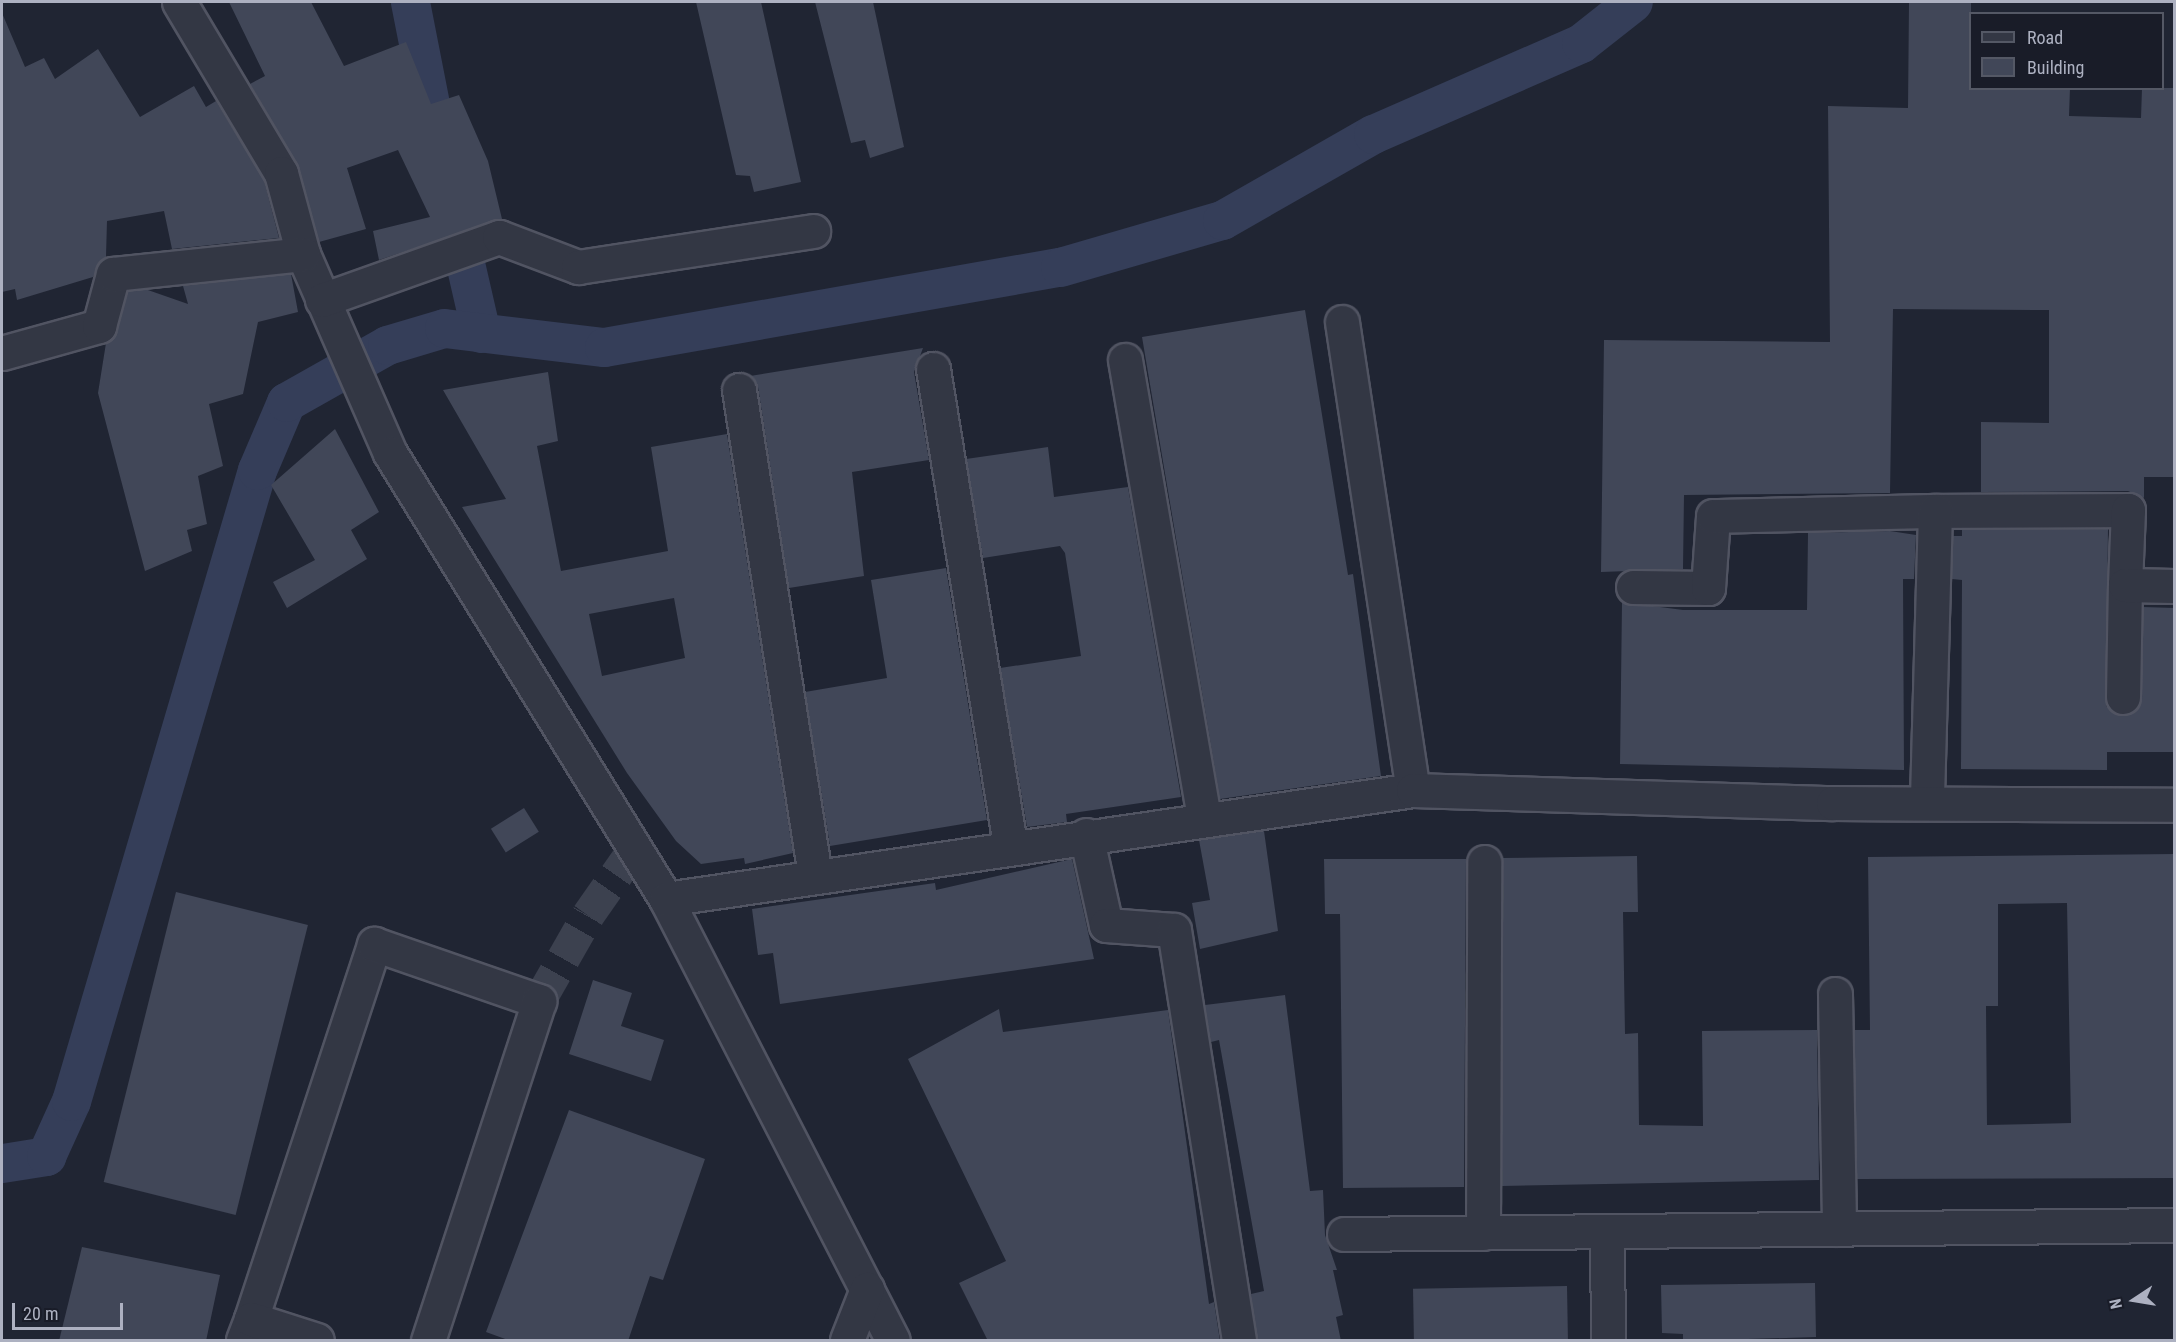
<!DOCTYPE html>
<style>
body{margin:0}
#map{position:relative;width:2176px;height:1342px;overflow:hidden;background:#202533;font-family:"Roboto Condensed",sans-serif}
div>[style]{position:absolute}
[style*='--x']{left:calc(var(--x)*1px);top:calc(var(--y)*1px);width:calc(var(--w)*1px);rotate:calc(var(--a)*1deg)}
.canal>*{height:39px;margin:-19.5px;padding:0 19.5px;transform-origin:19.5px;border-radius:19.5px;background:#353e59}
.building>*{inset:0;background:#414758;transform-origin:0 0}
.minor-tunnel>*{height:33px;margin-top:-16.5px;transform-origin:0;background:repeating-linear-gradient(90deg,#3c414f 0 33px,transparent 0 49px)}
.roads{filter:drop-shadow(2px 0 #515462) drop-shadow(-2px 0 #515462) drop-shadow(0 2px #515462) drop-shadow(0 -2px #515462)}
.minor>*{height:33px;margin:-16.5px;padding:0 16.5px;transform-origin:16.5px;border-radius:16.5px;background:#333744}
span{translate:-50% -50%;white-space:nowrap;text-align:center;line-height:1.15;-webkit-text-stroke:5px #191c28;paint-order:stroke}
.frame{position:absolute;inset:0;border:3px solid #adb1c1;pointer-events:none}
.legend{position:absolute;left:1969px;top:12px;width:195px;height:78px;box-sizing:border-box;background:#191c28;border:2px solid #545865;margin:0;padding:8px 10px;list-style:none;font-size:18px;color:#adb1c1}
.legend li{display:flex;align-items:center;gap:12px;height:30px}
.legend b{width:30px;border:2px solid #545865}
.north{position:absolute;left:2104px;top:1270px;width:60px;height:60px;-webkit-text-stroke:4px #191c28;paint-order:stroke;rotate:258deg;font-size:16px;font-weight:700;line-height:24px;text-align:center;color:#adb1c1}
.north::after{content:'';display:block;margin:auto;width:21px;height:27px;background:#adb1c1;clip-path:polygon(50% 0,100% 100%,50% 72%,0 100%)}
.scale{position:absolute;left:12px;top:1303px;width:111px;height:27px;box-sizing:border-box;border:3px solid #adb1c1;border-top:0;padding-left:8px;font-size:18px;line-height:21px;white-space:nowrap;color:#adb1c1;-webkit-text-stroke:4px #191c28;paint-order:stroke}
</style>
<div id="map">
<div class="canal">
<i style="--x:410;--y:2;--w:141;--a:78.9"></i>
<i style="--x:454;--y:215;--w:121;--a:77.1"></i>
<i style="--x:2;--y:1163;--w:45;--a:-9"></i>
<i style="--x:46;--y:1156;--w:60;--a:-65.6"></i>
<i style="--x:71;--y:1101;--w:658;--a:-73.58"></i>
<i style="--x:257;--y:470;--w:74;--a:-66.9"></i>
<i style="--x:286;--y:402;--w:116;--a:-29.4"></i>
<i style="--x:387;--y:345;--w:59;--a:-16.6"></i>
<i style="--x:444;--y:328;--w:161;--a:6.8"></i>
<i style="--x:604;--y:347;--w:463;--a:-10"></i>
<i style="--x:1060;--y:267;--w:169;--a:-16.2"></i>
<i style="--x:1222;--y:220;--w:174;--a:-29.7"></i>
<i style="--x:1373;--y:134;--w:227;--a:-23.6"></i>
<i style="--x:1581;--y:43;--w:66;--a:-38.3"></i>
</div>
<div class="building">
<i style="clip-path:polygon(229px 2px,311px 2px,344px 66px,406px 42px,431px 104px,459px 95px,488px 161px,502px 219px,379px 260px,373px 231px,430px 217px,398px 150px,347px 168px,366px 229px,319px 242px,297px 164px,250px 84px,265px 76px)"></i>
<i style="clip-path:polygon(696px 2px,761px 2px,801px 182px,754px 192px,750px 176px,736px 175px)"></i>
<i style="clip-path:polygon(815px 2px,873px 2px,904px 147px,870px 158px,865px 140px,851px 143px)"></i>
<i style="clip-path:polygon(1909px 2px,1971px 2px,1971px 88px,2070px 88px,2069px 116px,2141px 118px,2142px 88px,2175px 88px,2175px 477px,2144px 477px,2144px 498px,2128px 491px,1981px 492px,1981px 422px,2049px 423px,2049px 310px,1893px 309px,1890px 493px,1684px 495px,1683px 569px,1601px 572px,1604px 340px,1830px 342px,1828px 106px,1908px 108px)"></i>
<i style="clip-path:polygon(2px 13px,25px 67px,44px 58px,55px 79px,98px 49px,140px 117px,194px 86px,206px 107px,216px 101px,264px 180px,279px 238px,172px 249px,164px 211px,107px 221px,106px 257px,93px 277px,17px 300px,15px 289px,2px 292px)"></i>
<i style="clip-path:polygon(291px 274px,298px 312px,258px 322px,243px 394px,209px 404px,223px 466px,198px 476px,207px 524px,187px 530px,192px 551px,145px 571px,98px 393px,106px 343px,117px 331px,128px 291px,145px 289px,188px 304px,183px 286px)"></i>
<i style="clip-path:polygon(1305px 310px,1348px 575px,1353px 574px,1381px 776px,1220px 799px,1142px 337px)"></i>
<i style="clip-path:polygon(923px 348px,914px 372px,929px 460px,852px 472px,864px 576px,789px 588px,758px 387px,750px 376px)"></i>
<i style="clip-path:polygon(evenodd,548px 372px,558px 441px,537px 446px,561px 571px,668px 551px,651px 447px,727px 434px,793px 853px,745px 864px,744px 858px,701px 864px,676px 841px,627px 773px,462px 507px,506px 499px,443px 390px,548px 372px,674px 598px,685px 658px,602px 676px,589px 614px,674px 598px)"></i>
<i style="clip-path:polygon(335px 429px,379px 512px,351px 530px,367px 559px,287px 608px,273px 582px,315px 560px,271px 485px)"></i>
<i style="clip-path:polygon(1048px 447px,1054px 497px,1128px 487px,1181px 797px,1066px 814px,1067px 822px,1027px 827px,1000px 668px,1081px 656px,1065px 553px,1060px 546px,983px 558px,966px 459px)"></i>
<i style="clip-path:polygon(2108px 529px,2106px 706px,2122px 716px,2139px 707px,2143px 607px,2175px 608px,2175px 752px,2107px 752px,2107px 770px,1961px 769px,1962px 580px,1952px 579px,1953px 536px,1962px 536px,1962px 530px)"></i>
<i style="clip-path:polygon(1890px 531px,1916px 535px,1914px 579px,1903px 579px,1904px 770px,1620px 764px,1622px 602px,1683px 610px,1807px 610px,1808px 533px)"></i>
<i style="clip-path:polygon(946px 568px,987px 820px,830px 846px,805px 692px,887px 678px,871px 580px)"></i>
<i style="left:524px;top:808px;width:28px;height:39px;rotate:58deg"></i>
<i style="clip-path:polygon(1264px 831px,1278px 931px,1200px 949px,1192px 903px,1210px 900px,1199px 840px)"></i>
<i style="clip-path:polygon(evenodd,2175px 854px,2175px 1178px,1857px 1179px,1854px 1030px,1870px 1030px,1868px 857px,2175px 854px,2067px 903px,2071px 1123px,1987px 1125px,1986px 1006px,1998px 1006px,1998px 904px,2067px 903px)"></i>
<i style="clip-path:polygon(1637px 856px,1638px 912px,1623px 912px,1625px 1034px,1638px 1033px,1639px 1125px,1703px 1126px,1702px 1031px,1817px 1030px,1819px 1180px,1502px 1186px,1502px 858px)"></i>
<i style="clip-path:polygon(1072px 859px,1094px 959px,780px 1004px,773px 953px,758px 955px,752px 909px,935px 883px,936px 890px)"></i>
<i style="clip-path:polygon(1324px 859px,1466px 859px,1464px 1187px,1343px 1188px,1340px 914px,1325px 914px)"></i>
<i style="left:176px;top:892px;width:136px;height:299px;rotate:14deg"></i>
<i style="clip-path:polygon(593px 980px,632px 993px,621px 1026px,664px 1040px,651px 1081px,569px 1054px)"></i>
<i style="clip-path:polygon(1285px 995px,1310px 1191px,1323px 1190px,1325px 1235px,1337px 1270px,1333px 1270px,1343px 1315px,1336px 1317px,1341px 1341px,1257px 1341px,1251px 1294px,1264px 1291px,1219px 1040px,1211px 1042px,1205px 1005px)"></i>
<i style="clip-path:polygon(999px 1009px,1003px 1032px,1168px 1010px,1209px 1304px,1214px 1302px,1220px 1341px,988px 1341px,959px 1283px,1006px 1261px,908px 1059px)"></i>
<i style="clip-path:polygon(569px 1110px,705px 1159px,663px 1280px,650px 1276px,628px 1341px,511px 1341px,486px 1332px)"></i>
<i style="clip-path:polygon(82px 1247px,220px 1275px,206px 1341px,59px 1341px)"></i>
<i style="clip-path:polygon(1815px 1283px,1816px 1337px,1683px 1341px,1683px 1334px,1662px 1333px,1661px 1285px)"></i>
<i style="left:1567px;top:1286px;width:55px;height:154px;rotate:89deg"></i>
</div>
<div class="minor-tunnel">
<i style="--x:539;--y:1001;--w:99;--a:-60.3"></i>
<i style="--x:588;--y:915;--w:82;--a:-55"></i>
</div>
<div class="roads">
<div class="minor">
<i style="--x:179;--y:2;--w:199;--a:59.2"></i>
<i style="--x:281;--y:173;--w:84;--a:74.8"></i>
<i style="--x:303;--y:254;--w:217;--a:66.4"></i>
<i style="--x:390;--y:453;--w:524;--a:58.25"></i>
<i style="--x:666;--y:899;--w:496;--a:62.8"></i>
<i style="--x:322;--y:300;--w:188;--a:-19.6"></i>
<i style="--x:499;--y:237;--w:85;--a:20.8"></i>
<i style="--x:578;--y:267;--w:238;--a:-8.7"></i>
<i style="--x:1342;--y:322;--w:473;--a:81.4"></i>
<i style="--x:2;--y:353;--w:101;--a:-15.6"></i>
<i style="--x:99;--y:326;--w:54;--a:-74.9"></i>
<i style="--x:113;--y:274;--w:191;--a:-6"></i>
<i style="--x:1125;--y:360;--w:465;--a:80.2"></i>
<i style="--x:933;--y:369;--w:483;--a:80.8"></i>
<i style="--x:739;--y:390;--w:489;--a:81.1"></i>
<i style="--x:1935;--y:511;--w:193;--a:-0.3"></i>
<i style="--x:2128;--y:510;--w:75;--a:92.3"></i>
<i style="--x:1633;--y:587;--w:75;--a:0.8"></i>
<i style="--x:1708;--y:588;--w:72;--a:-86"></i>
<i style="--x:1713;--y:516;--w:222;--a:-1.3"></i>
<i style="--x:1935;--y:511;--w:292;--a:91.6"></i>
<i style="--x:2123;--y:697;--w:112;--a:-89"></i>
<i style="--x:2125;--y:585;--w:49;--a:1.2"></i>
<i style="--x:1086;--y:835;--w:92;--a:77.5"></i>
<i style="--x:1106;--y:925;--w:68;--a:4.2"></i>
<i style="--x:1174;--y:930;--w:415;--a:81"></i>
<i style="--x:666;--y:899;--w:755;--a:-8.3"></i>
<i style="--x:1413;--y:790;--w:420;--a:1.8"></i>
<i style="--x:1833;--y:803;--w:341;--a:0.3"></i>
<i style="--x:1835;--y:994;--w:235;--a:89"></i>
<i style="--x:1607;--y:1232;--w:108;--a:89.5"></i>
<i style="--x:1483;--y:1233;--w:371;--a:-89.8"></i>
<i style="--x:1344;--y:1234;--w:830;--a:-0.62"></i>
<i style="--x:251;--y:1319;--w:395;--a:-71.8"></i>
<i style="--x:374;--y:944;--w:175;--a:19.1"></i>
<i style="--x:539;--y:1001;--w:357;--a:108.1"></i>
<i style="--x:243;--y:1340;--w:22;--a:-69"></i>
<i style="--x:251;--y:1319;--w:69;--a:17.7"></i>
<i style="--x:847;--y:1340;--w:55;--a:-68.6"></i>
</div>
</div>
<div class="frame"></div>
<ul class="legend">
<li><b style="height:8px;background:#333744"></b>Road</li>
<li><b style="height:16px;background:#414758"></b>Building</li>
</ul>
<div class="north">N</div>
<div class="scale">20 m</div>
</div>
